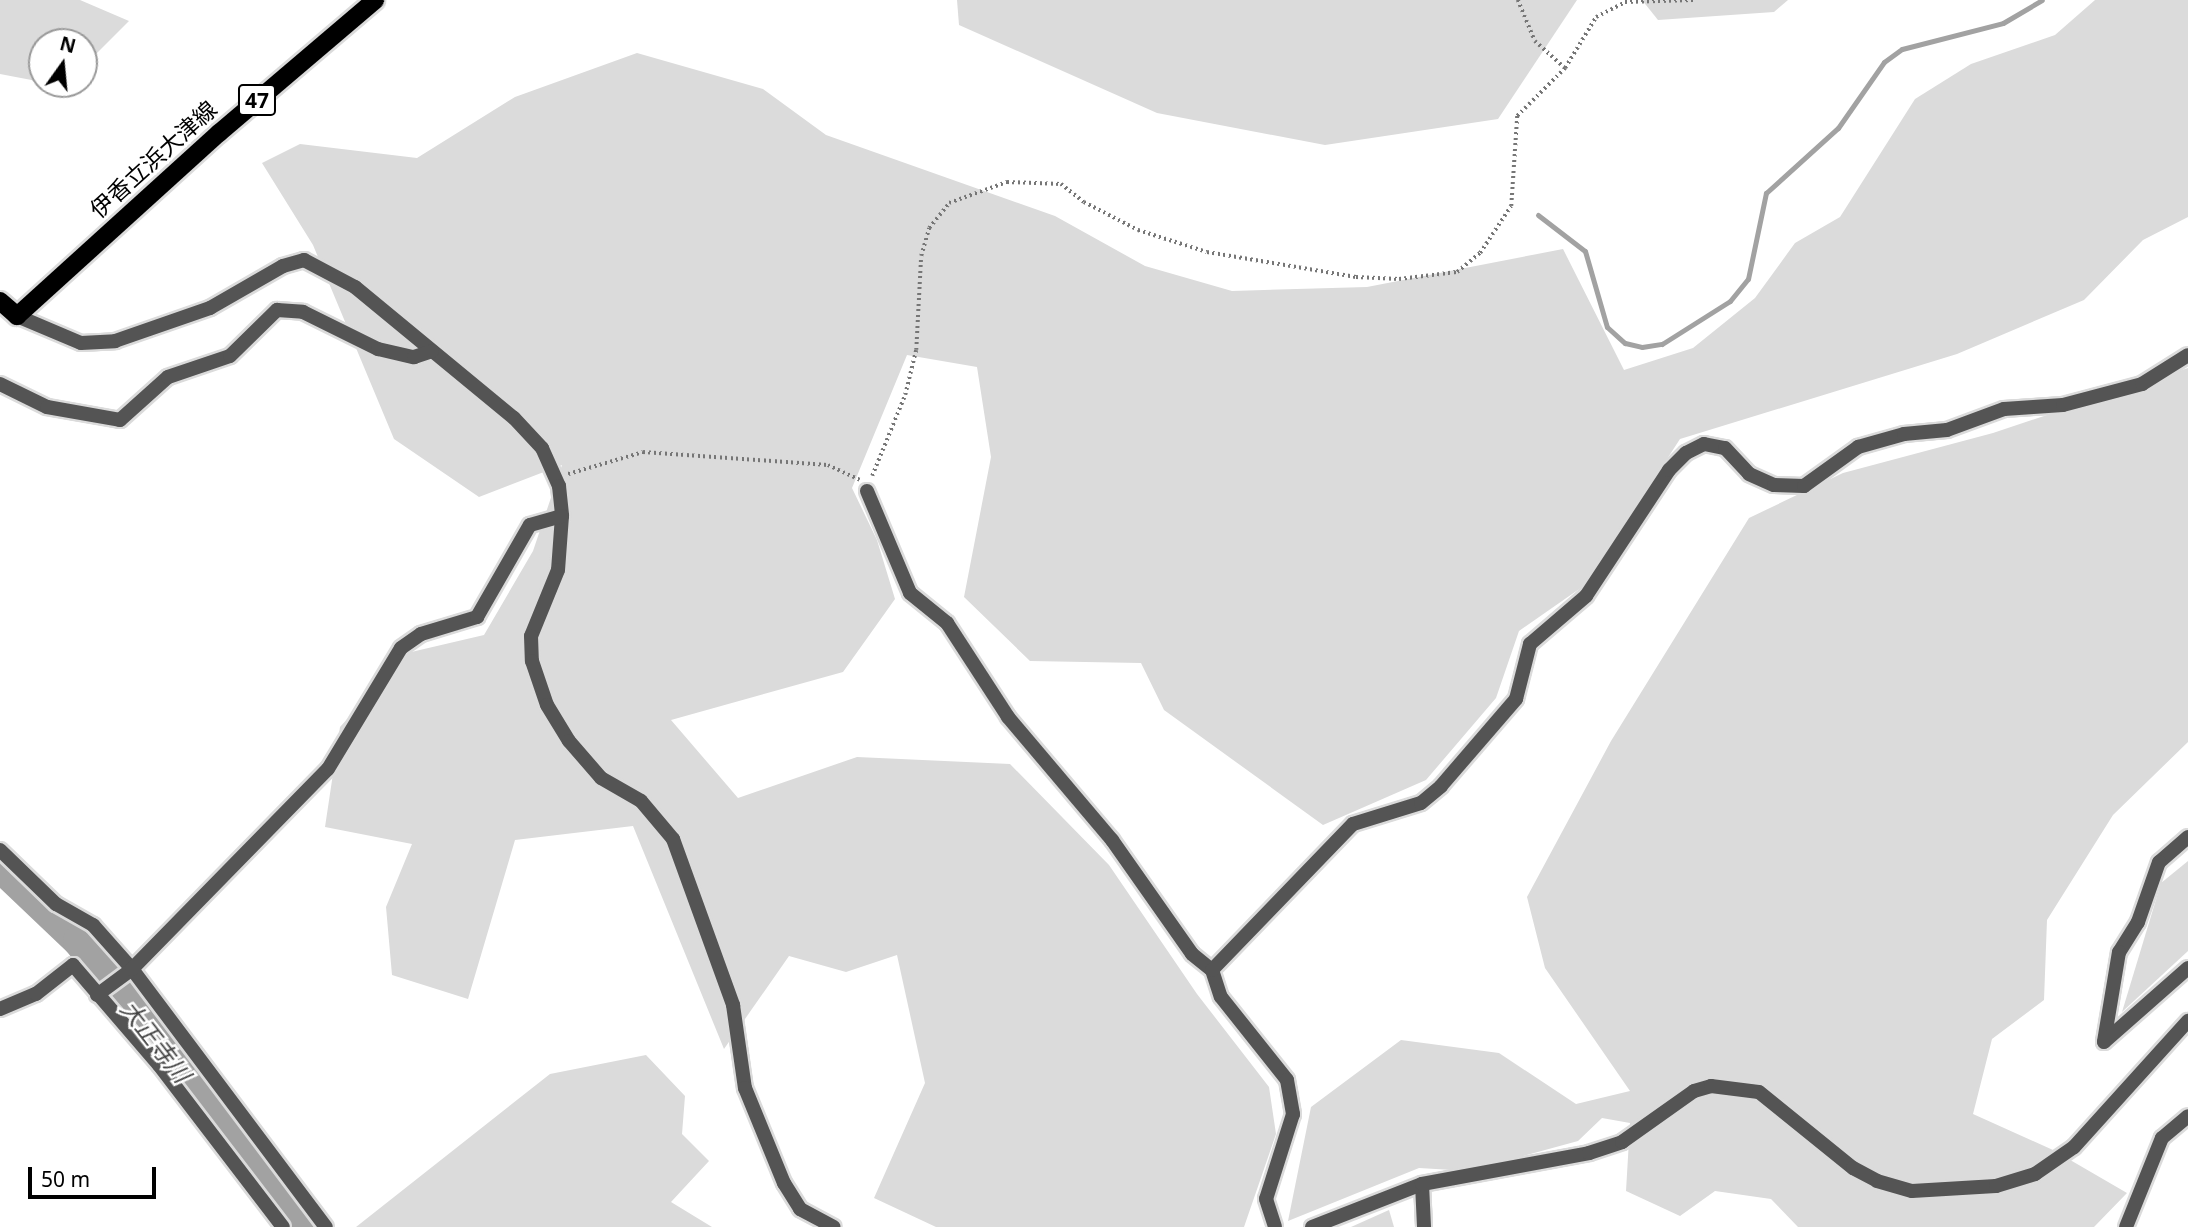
<!DOCTYPE html>
<meta charset="utf-8">
<style>
body{margin:0}
#map{position:relative;width:2188px;height:1227px;overflow:hidden;background:#fff;font-family:"Noto Sans","Noto Sans JP",sans-serif}
div>[style]{position:absolute}
[style*='--x']{left:calc(var(--x)*1px);top:calc(var(--y)*1px);width:calc(var(--w)*1px);rotate:calc(var(--a)*1deg)}
.green>*{inset:0;background:#dbdbdb}
.stream>*{height:5px;margin:-2.5px;padding:0 2.5px;transform-origin:2.5px;border-radius:2.5px;background:#a2a2a2}
.river>*{height:32px;margin:-16px;padding:0 16px;transform-origin:16px;border-radius:16px;background:#a2a2a2}
.path>*{height:3.5px;margin-top:-1.75px;transform-origin:0;background:repeating-linear-gradient(90deg,#767676 0 2px,transparent 0 5.5px)}
.roads{filter:drop-shadow(2px 0 #dbdbdb) drop-shadow(-2px 0 #dbdbdb) drop-shadow(0 2px #dbdbdb) drop-shadow(0 -2px #dbdbdb)}
.minor>*{height:14px;margin:-7px;padding:0 7px;transform-origin:7px;border-radius:7px;background:#545454}
.primary>*{height:18px;margin:-9px;padding:0 9px;transform-origin:9px;border-radius:9px;background:#000}
span{translate:-50% -50%;white-space:nowrap;text-align:center;line-height:1.15;-webkit-text-stroke:5px #fff;paint-order:stroke}
.shield-label span{padding:2px 5px;background:#fff;border:2px solid;border-radius:5px;-webkit-text-stroke-width:0}
.shield-label{font-size:21px;color:#000;font-weight:700}
.street-label{font-size:23px;color:#000}
.water-label{font-size:24px;color:#434343;font-style:italic}
.north{position:absolute;left:28px;top:28px;width:70px;height:70px;box-sizing:border-box;background:#fff;border:2px solid #999;border-radius:50%;rotate:15deg;font-size:19px;font-weight:700;line-height:28px;text-align:center;color:#000}
.north::after{content:'';display:block;margin:auto;width:24px;height:32px;background:#000;clip-path:polygon(50% 0,100% 100%,50% 72%,0 100%)}
.scale{position:absolute;left:28px;top:1167px;width:128px;height:32px;box-sizing:border-box;border:4px solid #000;border-top:0;padding-left:9px;font-size:21px;line-height:24px;white-space:nowrap;color:#000;-webkit-text-stroke:5px #fff;paint-order:stroke}
</style>
<div id="map">
<div class="green">
<i style="clip-path:polygon(0 0,80px 0,129px 21px,84px 66px,84px 42px,42px 42px,42px 82px,0 74px)"></i>
<i style="clip-path:polygon(957px 0,1577px 0,1498px 119px,1325px 145px,1157px 113px,959px 25px)"></i>
<i style="clip-path:polygon(1642px 0,1788px 0,1774px 12px,1658px 20px)"></i>
<i style="clip-path:polygon(2095px 0,2188px 0,2188px 217px,2143px 240px,2084px 300px,1957px 354px,1680px 439px,1585px 585px,1519px 631px,1496px 698px,1426px 780px,1323px 825px,1164px 710px,1141px 663px,1030px 661px,964px 597px,991px 457px,977px 367px,907px 355px,852px 488px,877px 540px,895px 599px,843px 672px,671px 720px,738px 798px,857px 757px,1010px 764px,1109px 865px,1197px 994px,1269px 1087px,1276px 1134px,1244px 1227px,936px 1227px,874px 1198px,925px 1083px,897px 955px,846px 972px,789px 956px,724px 1049px,633px 826px,515px 840px,468px 999px,392px 975px,386px 907px,412px 844px,325px 827px,340px 727px,407px 653px,484px 635px,533px 551px,562px 465px,479px 497px,394px 439px,313px 245px,262px 163px,300px 144px,417px 158px,515px 97px,637px 53px,763px 89px,826px 135px,1055px 216px,1145px 266px,1232px 291px,1367px 287px,1563px 249px,1624px 370px,1693px 348px,1755px 298px,1795px 243px,1840px 217px,1915px 99px,1971px 64px,2055px 35px)"></i>
<i style="clip-path:polygon(2188px 368px,2188px 742px,2113px 815px,2047px 920px,2044px 1000px,1992px 1039px,1973px 1114px,2053px 1150px,2127px 1193px,2094px 1227px,1798px 1227px,1771px 1199px,1715px 1191px,1680px 1216px,1626px 1191px,1630px 1123px,1602px 1118px,1578px 1141px,1469px 1171px,1419px 1168px,1288px 1221px,1311px 1107px,1401px 1040px,1499px 1053px,1576px 1104px,1630px 1091px,1545px 968px,1527px 897px,1611px 741px,1749px 518px,1843px 473px,1993px 433px)"></i>
<i style="clip-path:polygon(2188px 861px,2188px 951px,2122px 1012px,2161px 883px)"></i>
<i style="clip-path:polygon(646px 1055px,685px 1096px,682px 1134px,709px 1161px,671px 1202px,712px 1227px,356px 1227px,550px 1074px)"></i>
<i style="clip-path:polygon(1389px 1210px,1394px 1227px,1351px 1227px)"></i>
</div>
<div class="stream">
<i style="--x:1538;--y:215;--w:59;--a:37.5"></i>
<i style="--x:1585;--y:251;--w:79;--a:73.9"></i>
<i style="--x:1607;--y:327;--w:24;--a:42"></i>
<i style="--x:1625;--y:343;--w:17;--a:13"></i>
<i style="--x:1642;--y:347;--w:20;--a:-9"></i>
<i style="--x:1662;--y:344;--w:80;--a:-32.3"></i>
<i style="--x:1730;--y:301;--w:28;--a:-51"></i>
<i style="--x:1748;--y:279;--w:88;--a:-78.2"></i>
<i style="--x:1766;--y:193;--w:97;--a:-42.1"></i>
<i style="--x:1838;--y:128;--w:80;--a:-55.1"></i>
<i style="--x:1884;--y:62;--w:22;--a:-36"></i>
<i style="--x:1902;--y:49;--w:104;--a:-14.4"></i>
<i style="--x:2003;--y:23;--w:45;--a:-30.5"></i>
</div>
<div class="river">
<i style="--x:0;--y:866;--w:109;--a:43.5"></i>
<i style="--x:79;--y:941;--w:361;--a:52.4"></i>
</div>
<div class="path">
<i style="--x:1518;--y:0;--w:44;--a:67.5"></i>
<i style="--x:1535;--y:41;--w:40;--a:42"></i>
<i style="--x:568;--y:474;--w:78;--a:-16.3"></i>
<i style="--x:643;--y:452;--w:185;--a:4"></i>
<i style="--x:828;--y:465;--w:35;--a:25"></i>
<i style="--x:872;--y:476;--w:87;--a:-67.8"></i>
<i style="--x:905;--y:395;--w:46;--a:-76.3"></i>
<i style="--x:916;--y:350;--w:94;--a:-87"></i>
<i style="--x:921;--y:256;--w:29;--a:-74"></i>
<i style="--x:929;--y:228;--w:32;--a:-51"></i>
<i style="--x:949;--y:203;--w:62;--a:-19.9"></i>
<i style="--x:1007;--y:182;--w:54;--a:2.1"></i>
<i style="--x:1061;--y:184;--w:29;--a:38"></i>
<i style="--x:1084;--y:202;--w:61;--a:27.4"></i>
<i style="--x:1138;--y:230;--w:72;--a:17.7"></i>
<i style="--x:1207;--y:252;--w:151;--a:9.5"></i>
<i style="--x:1356;--y:277;--w:43;--a:2.7"></i>
<i style="--x:1399;--y:279;--w:58;--a:-6.9"></i>
<i style="--x:1457;--y:272;--w:30;--a:-40"></i>
<i style="--x:1480;--y:253;--w:56;--a:-56.6"></i>
<i style="--x:1511;--y:206;--w:90;--a:-86.2"></i>
<i style="--x:1517;--y:116;--w:68;--a:-45"></i>
<i style="--x:1565;--y:68;--w:60;--a:-58.7"></i>
<i style="--x:1596;--y:17;--w:33;--a:-27"></i>
<i style="--x:1625;--y:2;--w:68;--a:-1.7"></i>
</div>
<div class="roads">
<div class="minor">
<i style="--x:17;--y:316;--w:69;--a:22.9"></i>
<i style="--x:81;--y:343;--w:34;--a:-3"></i>
<i style="--x:115;--y:341;--w:101;--a:-19.2"></i>
<i style="--x:210;--y:308;--w:84;--a:-29.9"></i>
<i style="--x:283;--y:266;--w:22;--a:-16"></i>
<i style="--x:304;--y:260;--w:58;--a:27.9"></i>
<i style="--x:355;--y:287;--w:206;--a:39.5"></i>
<i style="--x:514;--y:418;--w:41;--a:47"></i>
<i style="--x:542;--y:448;--w:42;--a:65.9"></i>
<i style="--x:559;--y:486;--w:30;--a:84"></i>
<i style="--x:562;--y:516;--w:54;--a:94.2"></i>
<i style="--x:558;--y:570;--w:71;--a:112.2"></i>
<i style="--x:531;--y:636;--w:25;--a:88"></i>
<i style="--x:532;--y:661;--w:46;--a:71.2"></i>
<i style="--x:547;--y:705;--w:42;--a:58.6"></i>
<i style="--x:569;--y:741;--w:49;--a:49.1"></i>
<i style="--x:601;--y:778;--w:46;--a:29.9"></i>
<i style="--x:641;--y:801;--w:50;--a:49.9"></i>
<i style="--x:673;--y:839;--w:177;--a:70.1"></i>
<i style="--x:733;--y:1005;--w:84;--a:81.8"></i>
<i style="--x:745;--y:1088;--w:103;--a:67.7"></i>
<i style="--x:784;--y:1183;--w:31;--a:58"></i>
<i style="--x:800;--y:1209;--w:38;--a:28"></i>
<i style="--x:0;--y:384;--w:52;--a:26.1"></i>
<i style="--x:47;--y:407;--w:74;--a:10.1"></i>
<i style="--x:120;--y:420;--w:64;--a:-41.9"></i>
<i style="--x:168;--y:377;--w:65;--a:-18.7"></i>
<i style="--x:230;--y:356;--w:66;--a:-44.4"></i>
<i style="--x:277;--y:310;--w:26;--a:4"></i>
<i style="--x:303;--y:312;--w:84;--a:26.3"></i>
<i style="--x:378;--y:349;--w:37;--a:13"></i>
<i style="--x:414;--y:357;--w:19;--a:-18"></i>
<i style="--x:867;--y:491;--w:111;--a:67.1"></i>
<i style="--x:910;--y:593;--w:48;--a:39"></i>
<i style="--x:947;--y:623;--w:112;--a:57"></i>
<i style="--x:1008;--y:717;--w:161;--a:49.8"></i>
<i style="--x:1112;--y:840;--w:139;--a:54.9"></i>
<i style="--x:1192;--y:954;--w:26;--a:39"></i>
<i style="--x:1212;--y:970;--w:28;--a:72"></i>
<i style="--x:1221;--y:997;--w:106;--a:51.5"></i>
<i style="--x:1287;--y:1080;--w:35;--a:80"></i>
<i style="--x:1293;--y:1114;--w:89;--a:107.6"></i>
<i style="--x:1266;--y:1199;--w:29;--a:72"></i>
<i style="--x:2188;--y:837;--w:38;--a:139"></i>
<i style="--x:2159;--y:862;--w:64;--a:109.3"></i>
<i style="--x:2138;--y:922;--w:36;--a:122"></i>
<i style="--x:2119;--y:952;--w:91;--a:99.5"></i>
<i style="--x:2104;--y:1042;--w:112;--a:-41.4"></i>
<i style="--x:0;--y:850;--w:78;--a:44"></i>
<i style="--x:56;--y:904;--w:43;--a:29.6"></i>
<i style="--x:93;--y:925;--w:59;--a:48.4"></i>
<i style="--x:132;--y:969;--w:323;--a:53.1"></i>
<i style="--x:1212;--y:970;--w:203;--a:-46"></i>
<i style="--x:1353;--y:824;--w:71;--a:-17.2"></i>
<i style="--x:1421;--y:803;--w:26;--a:-40"></i>
<i style="--x:1441;--y:786;--w:115;--a:-49.2"></i>
<i style="--x:1516;--y:699;--w:57;--a:-75.7"></i>
<i style="--x:1530;--y:644;--w:74;--a:-40.6"></i>
<i style="--x:1586;--y:596;--w:151;--a:-56.6"></i>
<i style="--x:1669;--y:470;--w:24;--a:-45"></i>
<i style="--x:1686;--y:453;--w:20;--a:-27"></i>
<i style="--x:1704;--y:444;--w:21;--a:11"></i>
<i style="--x:1725;--y:448;--w:35;--a:47"></i>
<i style="--x:1749;--y:474;--w:27;--a:24"></i>
<i style="--x:1774;--y:485;--w:30;--a:2"></i>
<i style="--x:1804;--y:486;--w:67;--a:-35.8"></i>
<i style="--x:1858;--y:447;--w:48;--a:-15.8"></i>
<i style="--x:1904;--y:434;--w:43;--a:-5.3"></i>
<i style="--x:1947;--y:430;--w:61;--a:-20.2"></i>
<i style="--x:2004;--y:409;--w:59;--a:-3.9"></i>
<i style="--x:2063;--y:405;--w:82;--a:-14.9"></i>
<i style="--x:2142;--y:384;--w:54;--a:-32.2"></i>
<i style="--x:97;--y:995;--w:44;--a:-36.6"></i>
<i style="--x:132;--y:969;--w:280;--a:-45.6"></i>
<i style="--x:328;--y:769;--w:141;--a:-58.9"></i>
<i style="--x:401;--y:648;--w:24;--a:-35"></i>
<i style="--x:421;--y:634;--w:59;--a:-16.9"></i>
<i style="--x:477;--y:617;--w:106;--a:-60.1"></i>
<i style="--x:530;--y:525;--w:33;--a:-16"></i>
<i style="--x:0;--y:1009;--w:39;--a:-23"></i>
<i style="--x:36;--y:994;--w:47;--a:-38.1"></i>
<i style="--x:73;--y:965;--w:132;--a:49.3"></i>
<i style="--x:159;--y:1065;--w:204;--a:52.6"></i>
<i style="--x:1422;--y:1184;--w:43;--a:87.3"></i>
<i style="--x:1312;--y:1227;--w:118;--a:-21.4"></i>
<i style="--x:1422;--y:1184;--w:170;--a:-10.5"></i>
<i style="--x:1589;--y:1153;--w:35;--a:-18"></i>
<i style="--x:1622;--y:1142;--w:88;--a:-35.3"></i>
<i style="--x:1694;--y:1091;--w:18;--a:-16"></i>
<i style="--x:1711;--y:1086;--w:48;--a:7.1"></i>
<i style="--x:1759;--y:1092;--w:121;--a:39"></i>
<i style="--x:1853;--y:1168;--w:27;--a:28"></i>
<i style="--x:1877;--y:1181;--w:36;--a:16"></i>
<i style="--x:1912;--y:1191;--w:84;--a:-3.4"></i>
<i style="--x:1996;--y:1186;--w:41;--a:-17.1"></i>
<i style="--x:2035;--y:1174;--w:47;--a:-34.7"></i>
<i style="--x:2074;--y:1147;--w:170;--a:-47.9"></i>
<i style="--x:2126;--y:1227;--w:96;--a:-68"></i>
<i style="--x:2162;--y:1138;--w:34;--a:-40"></i>
</div>
<div class="primary">
<i style="--x:0;--y:301;--w:23;--a:41"></i>
<i style="--x:17;--y:316;--w:273;--a:-42.2"></i>
<i style="--x:219;--y:133;--w:205;--a:-40.4"></i>
</div>
</div>
<div class="shield-label">
<span style="left:257px;top:100px">47</span>
</div>
<div class="street-label">
<span style="left:153px;top:159px;rotate:-42deg">伊香立浜大津線</span>
</div>
<div class="water-label">
<span style="left:156px;top:1041px;rotate:52deg">大正寺川</span>
</div>
<div class="north">N</div>
<div class="scale">50 m</div>
</div>
